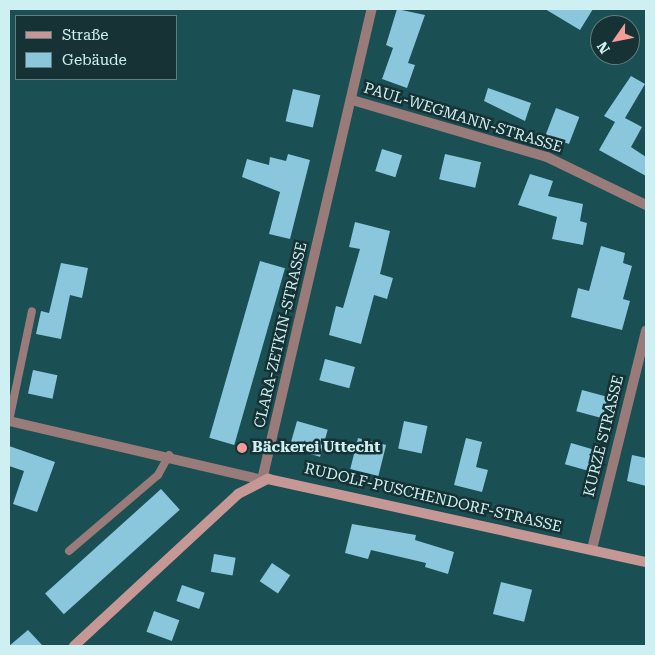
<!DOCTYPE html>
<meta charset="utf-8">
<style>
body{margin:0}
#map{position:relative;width:655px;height:655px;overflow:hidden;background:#1a4f54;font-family:"Roboto Serif",serif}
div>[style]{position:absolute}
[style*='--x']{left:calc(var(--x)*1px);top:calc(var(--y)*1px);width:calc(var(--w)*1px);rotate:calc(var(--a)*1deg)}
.building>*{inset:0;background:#8ac6dc;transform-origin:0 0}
.lane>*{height:8px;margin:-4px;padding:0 4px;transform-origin:4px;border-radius:4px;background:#997b79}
.street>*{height:10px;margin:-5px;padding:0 5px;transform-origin:5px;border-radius:5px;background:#997b79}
.secondary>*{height:10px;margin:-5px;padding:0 5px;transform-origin:5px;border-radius:5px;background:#c69895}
.dots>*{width:14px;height:14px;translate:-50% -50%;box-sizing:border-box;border:2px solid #163234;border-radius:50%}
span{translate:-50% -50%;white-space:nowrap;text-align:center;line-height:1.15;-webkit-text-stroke:5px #163234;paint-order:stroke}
.street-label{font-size:15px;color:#cff0f2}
.poi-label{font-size:15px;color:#cff0f2;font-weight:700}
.left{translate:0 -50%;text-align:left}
.frame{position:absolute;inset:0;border:10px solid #cff0f2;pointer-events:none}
.legend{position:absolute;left:15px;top:15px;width:162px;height:65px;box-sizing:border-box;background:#163234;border:1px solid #607e80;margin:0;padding:6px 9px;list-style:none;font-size:15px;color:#cff0f2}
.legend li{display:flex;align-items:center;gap:10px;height:25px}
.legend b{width:25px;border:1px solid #607e80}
.north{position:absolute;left:590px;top:15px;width:50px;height:50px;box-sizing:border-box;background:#163234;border:1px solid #607e80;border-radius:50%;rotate:237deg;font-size:14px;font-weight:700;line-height:20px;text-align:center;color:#cff0f2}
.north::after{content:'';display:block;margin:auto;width:18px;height:22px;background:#f59b98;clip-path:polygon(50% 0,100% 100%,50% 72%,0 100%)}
</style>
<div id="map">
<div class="building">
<i style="clip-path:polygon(397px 9px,425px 15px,408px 63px,415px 65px,407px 88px,382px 79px,393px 48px,386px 45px)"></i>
<i style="clip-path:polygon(545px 9px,593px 9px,580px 30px)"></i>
<i style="clip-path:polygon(631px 76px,645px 84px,625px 118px,642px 127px,631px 147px,646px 157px,646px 176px,599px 150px,615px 122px,604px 116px)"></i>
<i style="clip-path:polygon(488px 88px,531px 103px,525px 121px,484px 101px)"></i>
<i style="left:293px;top:89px;width:28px;height:33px;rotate:13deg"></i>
<i style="left:556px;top:108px;width:25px;height:29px;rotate:21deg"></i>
<i style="left:382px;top:149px;width:21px;height:23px;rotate:17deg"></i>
<i style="clip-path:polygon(288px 154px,310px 160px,290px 239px,269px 234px,280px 192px,242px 177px,247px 159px,269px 165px,270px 157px,286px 161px)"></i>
<i style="left:445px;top:154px;width:37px;height:26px;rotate:13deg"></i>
<i style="clip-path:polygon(530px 174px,553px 181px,548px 196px,583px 204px,580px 221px,587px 223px,583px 245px,552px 239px,557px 217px,518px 205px)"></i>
<i style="clip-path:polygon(355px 222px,390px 231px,380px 274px,393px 278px,387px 299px,374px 295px,361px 344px,329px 335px,336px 306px,343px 308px,360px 249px,349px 247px)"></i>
<i style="clip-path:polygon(601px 246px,625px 253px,623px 263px,632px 266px,623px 299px,630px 301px,622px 330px,571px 317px,578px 288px,589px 291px)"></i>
<i style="left:260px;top:261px;width:26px;height:184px;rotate:16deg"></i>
<i style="clip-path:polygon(61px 263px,88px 268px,82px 298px,70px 295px,61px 339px,36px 334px,41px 311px,49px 313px)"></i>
<i style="left:325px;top:359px;width:31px;height:22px;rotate:15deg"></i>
<i style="left:33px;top:370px;width:25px;height:24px;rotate:12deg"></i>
<i style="left:582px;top:390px;width:27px;height:22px;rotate:15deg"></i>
<i style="left:297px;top:421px;width:32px;height:28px;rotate:16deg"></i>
<i style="left:404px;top:421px;width:24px;height:28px;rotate:12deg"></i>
<i style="left:358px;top:438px;width:29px;height:32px;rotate:14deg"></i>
<i style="clip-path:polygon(466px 438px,482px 442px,476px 467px,488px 470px,482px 492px,454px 485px)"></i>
<i style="left:571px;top:443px;width:26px;height:22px;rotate:16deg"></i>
<i style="clip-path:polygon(9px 446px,55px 462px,37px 512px,13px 504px,24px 471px,9px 466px)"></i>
<i style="clip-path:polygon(632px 455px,646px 458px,646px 486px,627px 481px)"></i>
<i style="left:161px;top:489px;width:28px;height:156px;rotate:48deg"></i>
<i style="clip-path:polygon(352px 524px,416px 535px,415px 540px,454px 552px,448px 574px,425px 567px,426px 563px,371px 550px,368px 559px,345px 553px)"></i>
<i style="left:214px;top:554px;width:22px;height:18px;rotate:10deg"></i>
<i style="left:272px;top:563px;width:22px;height:22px;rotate:34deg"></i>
<i style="left:501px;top:582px;width:32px;height:33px;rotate:14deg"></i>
<i style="left:182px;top:585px;width:24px;height:17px;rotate:19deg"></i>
<i style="left:154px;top:611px;width:27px;height:22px;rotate:20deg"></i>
<i style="clip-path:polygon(28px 630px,43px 646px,9px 646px)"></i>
</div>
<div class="lane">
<i style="--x:9;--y:421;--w:112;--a:-78.2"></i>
<i style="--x:69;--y:551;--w:117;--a:-40.5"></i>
<i style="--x:158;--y:475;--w:23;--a:-61"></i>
</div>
<div class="street">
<i style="--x:352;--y:100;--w:203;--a:16.3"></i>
<i style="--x:547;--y:157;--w:110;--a:25.9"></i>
<i style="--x:9;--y:421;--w:260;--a:13.1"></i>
<i style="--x:262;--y:480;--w:484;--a:-76.9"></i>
<i style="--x:592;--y:549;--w:225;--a:-76.1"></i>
</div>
<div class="secondary">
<i style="--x:74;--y:646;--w:224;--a:-42.8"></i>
<i style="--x:238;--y:494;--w:34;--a:-27"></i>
<i style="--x:268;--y:479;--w:387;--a:12.4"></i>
</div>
<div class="dots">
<i style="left:242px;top:448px;background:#f59b98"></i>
</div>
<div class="street-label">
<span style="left:463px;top:118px;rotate:17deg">PAUL-WEGMANN-STRASSE</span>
<span style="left:281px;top:335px;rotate:-77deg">CLARA-ZETKIN-STRASSE</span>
<span style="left:604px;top:436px;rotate:-76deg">KURZE STRASSE</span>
<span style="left:433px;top:498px;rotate:13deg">RUDOLF-PUSCHENDORF-STRASSE</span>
</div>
<div class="poi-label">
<span class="left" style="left:252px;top:448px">Bäckerei Uttecht</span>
</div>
<div class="frame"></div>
<ul class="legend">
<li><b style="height:6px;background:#c69895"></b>Straße</li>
<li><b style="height:14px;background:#8ac6dc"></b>Gebäude</li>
</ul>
<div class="north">N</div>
</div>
